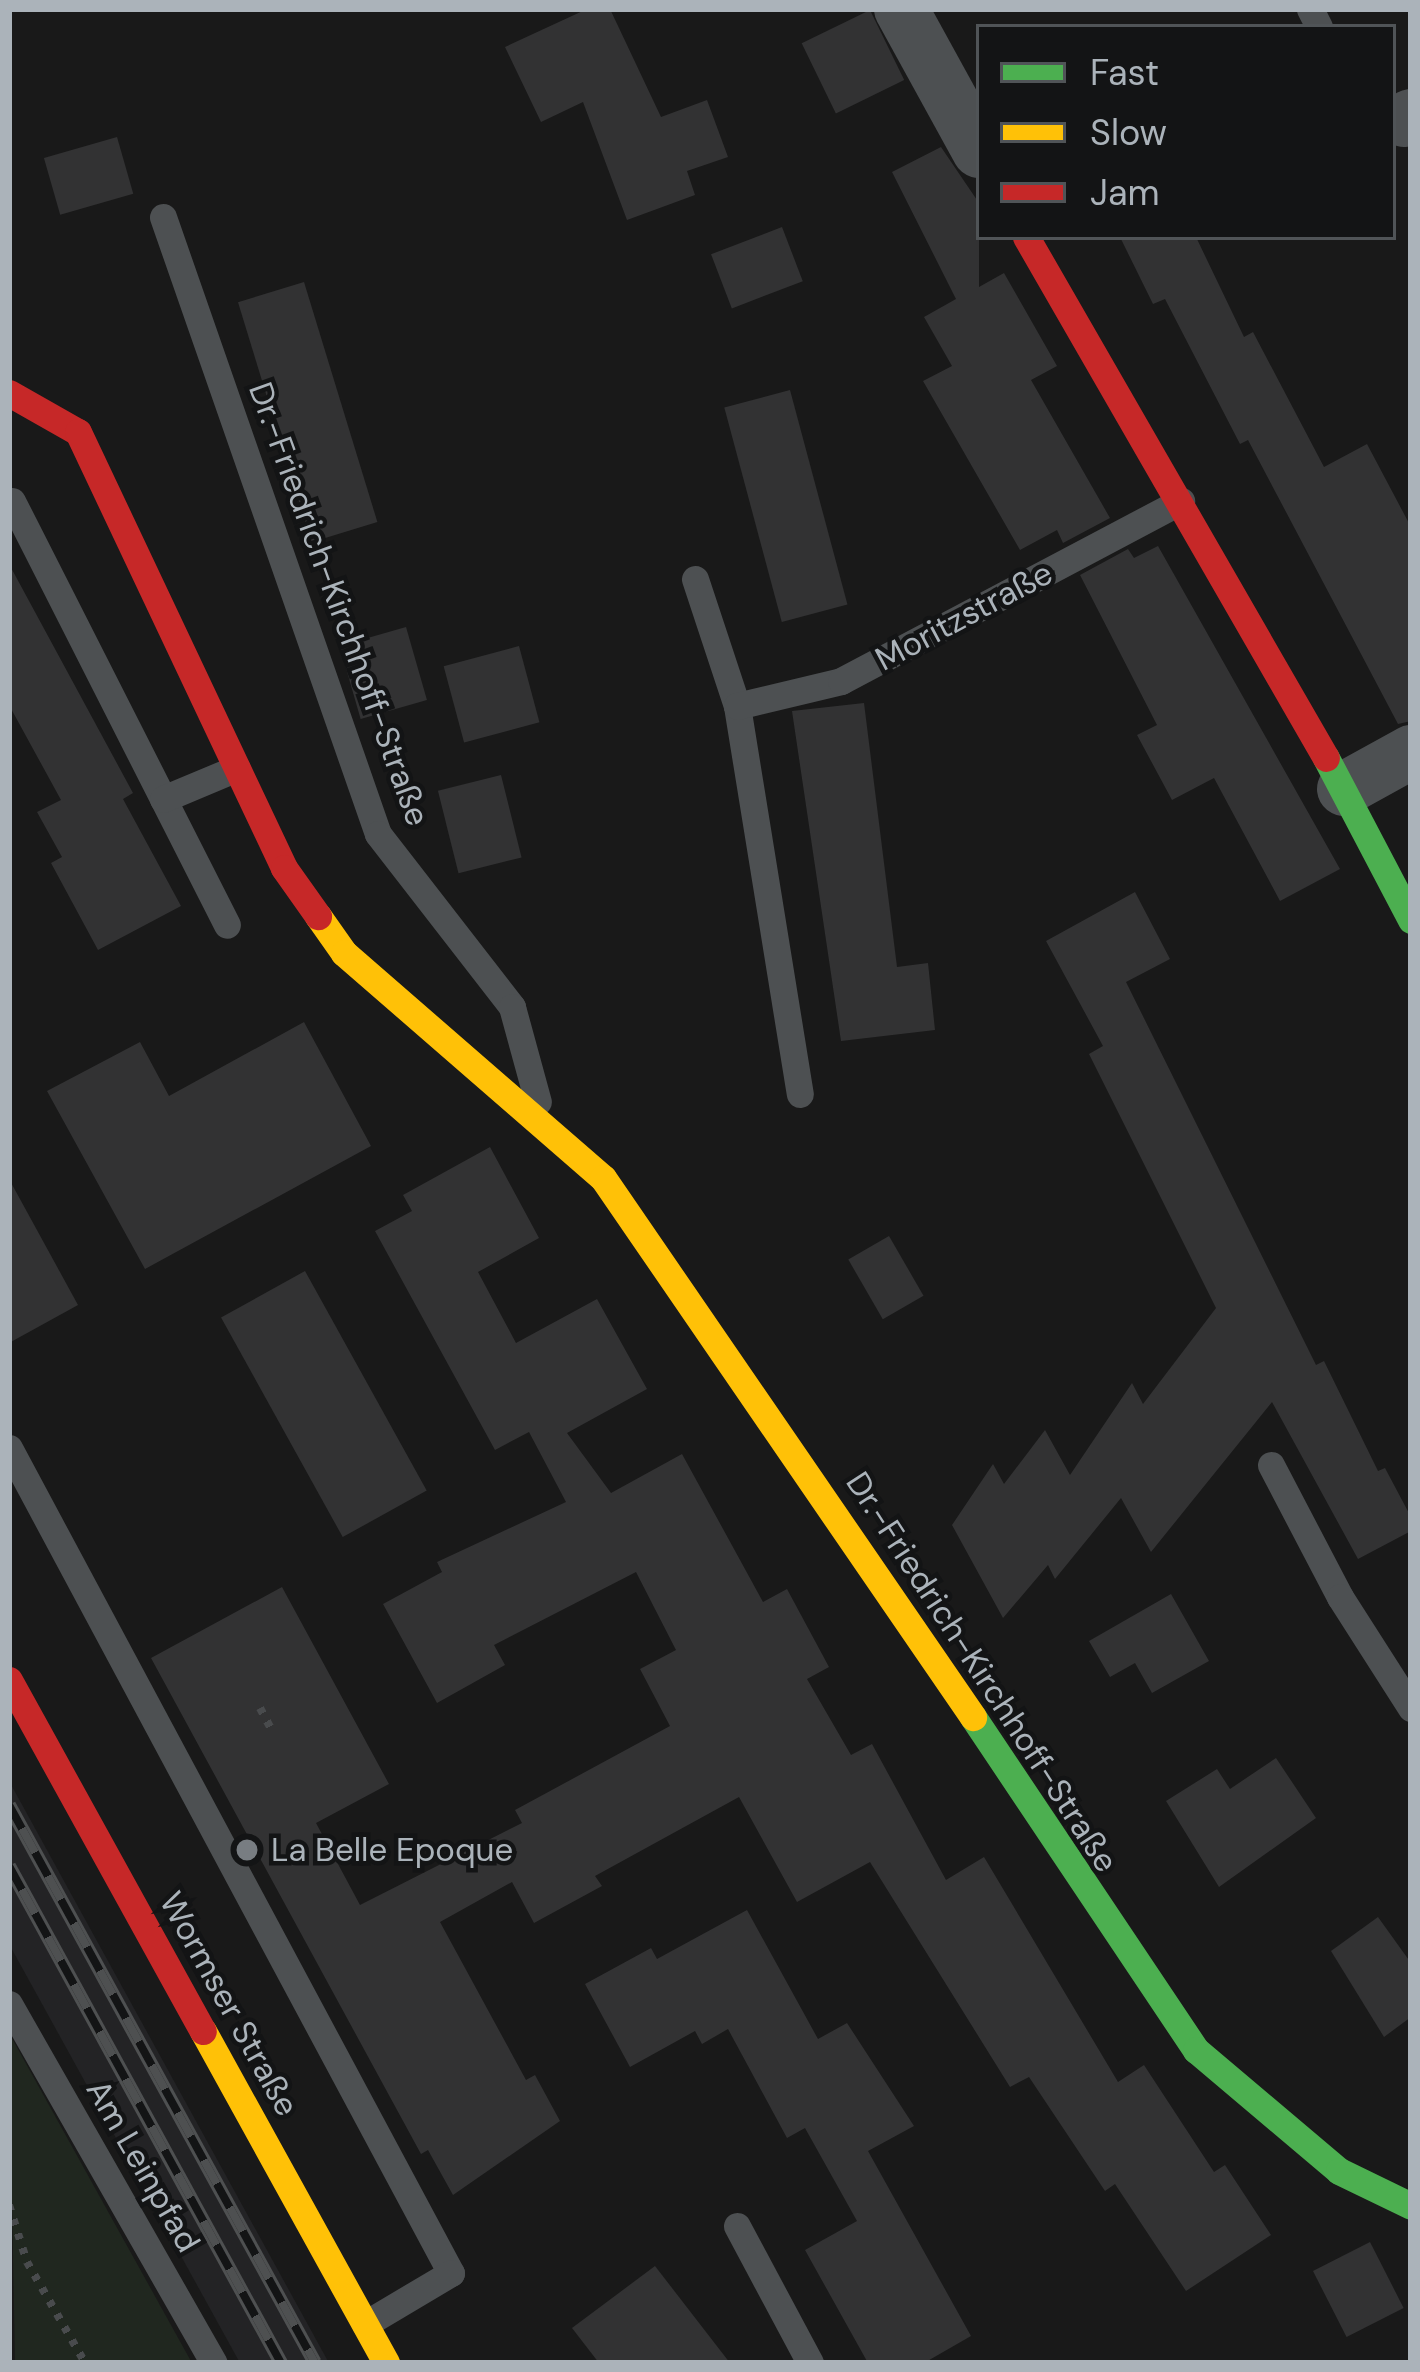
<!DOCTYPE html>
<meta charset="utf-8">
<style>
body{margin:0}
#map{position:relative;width:1420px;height:2372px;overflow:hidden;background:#191919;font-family:"DM Sans",sans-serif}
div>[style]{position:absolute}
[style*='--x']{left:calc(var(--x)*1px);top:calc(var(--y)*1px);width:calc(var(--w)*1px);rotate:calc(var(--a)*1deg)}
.built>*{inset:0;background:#232325}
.green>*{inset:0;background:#20271f}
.building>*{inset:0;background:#323233;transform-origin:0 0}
.path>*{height:8px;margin-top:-4px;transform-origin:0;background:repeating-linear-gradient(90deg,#494b4d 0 6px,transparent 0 15px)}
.lane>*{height:27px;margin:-13.5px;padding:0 13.5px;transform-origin:13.5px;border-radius:13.5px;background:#4d5052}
.street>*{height:54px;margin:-27px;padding:0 27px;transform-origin:27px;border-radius:27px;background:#4d5052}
.fast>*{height:27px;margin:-13.5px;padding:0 13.5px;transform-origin:13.5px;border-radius:13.5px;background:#4caf50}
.slow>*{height:27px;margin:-13.5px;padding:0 13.5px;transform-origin:13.5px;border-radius:13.5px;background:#ffc107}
.jam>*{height:27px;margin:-13.5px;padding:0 13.5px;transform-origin:13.5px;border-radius:13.5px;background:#c62828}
.rail>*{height:14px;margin-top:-7px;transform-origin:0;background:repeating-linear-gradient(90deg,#131415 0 27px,#4e5051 0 54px);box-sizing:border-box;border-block:3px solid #4e5051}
.dots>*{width:33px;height:33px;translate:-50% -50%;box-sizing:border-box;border:6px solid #131415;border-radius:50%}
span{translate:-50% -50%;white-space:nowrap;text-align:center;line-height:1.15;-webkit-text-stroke:9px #131415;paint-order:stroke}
.street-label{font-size:33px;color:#abb3ba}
.poi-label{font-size:33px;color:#abb3ba}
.left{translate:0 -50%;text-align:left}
.frame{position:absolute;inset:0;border:12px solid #abb3ba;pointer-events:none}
.legend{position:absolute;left:976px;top:24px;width:420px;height:216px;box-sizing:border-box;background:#131415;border:3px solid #505457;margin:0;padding:15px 21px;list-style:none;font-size:36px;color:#abb3ba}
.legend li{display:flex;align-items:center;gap:24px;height:60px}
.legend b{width:60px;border:3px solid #505457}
</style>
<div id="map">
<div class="built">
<i style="clip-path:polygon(9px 1781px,329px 2363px,240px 2363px,9px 1944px)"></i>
</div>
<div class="green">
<i style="clip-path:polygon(9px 2033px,192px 2363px,15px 2363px)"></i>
</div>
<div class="building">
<i style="clip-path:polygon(587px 9px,610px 9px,661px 117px,707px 100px,728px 157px,687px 171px,695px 195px,627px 220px,583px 102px,541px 122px,505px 47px)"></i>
<i style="left:870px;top:10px;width:78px;height:76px;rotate:64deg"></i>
<i style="left:117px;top:137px;width:59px;height:76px;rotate:74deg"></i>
<i style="clip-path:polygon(941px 147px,979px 203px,979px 287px,1004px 273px,1057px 366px,1031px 380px,1110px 518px,1063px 543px,1057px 530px,1020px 550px,923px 381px,952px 366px,924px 317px,956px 299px,892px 172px)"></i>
<i style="left:782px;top:227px;width:58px;height:76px;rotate:69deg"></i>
<i style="clip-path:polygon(1120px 237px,1196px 237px,1244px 337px,1253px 332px,1324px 467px,1367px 444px,1411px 527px,1411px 721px,1398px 724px,1248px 440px,1240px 444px,1165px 299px,1153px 304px)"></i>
<i style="left:304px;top:282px;width:251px;height:69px;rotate:73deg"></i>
<i style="left:790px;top:390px;width:222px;height:68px;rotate:75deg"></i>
<i style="clip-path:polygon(1158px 546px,1340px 869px,1280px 901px,1214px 778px,1172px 800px,1137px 735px,1157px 725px,1080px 575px,1128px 549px,1134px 558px)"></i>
<i style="clip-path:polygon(9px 564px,133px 793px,123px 799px,181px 906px,98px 950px,51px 863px,62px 857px,37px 812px,61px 800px,9px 705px)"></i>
<i style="left:406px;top:627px;width:76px;height:69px;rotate:74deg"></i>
<i style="left:519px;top:646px;width:79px;height:78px;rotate:75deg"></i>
<i style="clip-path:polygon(864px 703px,897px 967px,928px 963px,935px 1030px,841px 1041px,792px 711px)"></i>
<i style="left:501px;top:775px;width:85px;height:65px;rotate:76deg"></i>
<i style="clip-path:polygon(1135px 892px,1170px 959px,1126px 982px,1316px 1365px,1324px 1361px,1378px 1471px,1385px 1468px,1411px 1517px,1411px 1531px,1358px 1559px,1272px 1402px,1151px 1552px,1121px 1498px,1055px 1579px,1048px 1565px,1003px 1618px,952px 1525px,993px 1464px,1004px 1484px,1045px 1430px,1070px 1475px,1132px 1383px,1143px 1404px,1216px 1308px,1089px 1054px,1103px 1046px,1046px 941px)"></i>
<i style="clip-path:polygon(304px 1022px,371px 1146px,145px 1269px,47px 1091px,140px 1042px,169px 1096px)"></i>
<i style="clip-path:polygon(490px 1147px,539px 1238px,478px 1272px,516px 1343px,597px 1299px,647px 1389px,567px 1433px,611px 1493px,682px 1454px,763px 1602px,787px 1589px,829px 1667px,807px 1679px,851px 1755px,872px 1744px,946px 1880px,984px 1857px,1118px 2082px,1144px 2065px,1214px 2172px,1225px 2165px,1271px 2235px,1186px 2291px,1115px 2184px,1105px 2191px,1029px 2077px,1010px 2087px,870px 1862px,797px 1902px,739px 1797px,595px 1876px,602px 1886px,534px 1923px,512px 1882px,440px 1922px,526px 2080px,535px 2075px,560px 2121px,453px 2195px,428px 2150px,421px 2154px,151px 1658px,282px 1587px,389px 1784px,316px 1823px,360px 1905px,522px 1823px,515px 1810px,670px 1726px,640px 1669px,676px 1650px,636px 1572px,494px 1645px,505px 1665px,437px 1703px,383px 1604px,442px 1572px,437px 1562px,566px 1502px,529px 1432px,495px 1450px,375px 1231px,412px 1211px,403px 1195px)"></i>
<i style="clip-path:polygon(9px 1179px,78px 1305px,9px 1343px)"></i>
<i style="left:889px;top:1236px;width:69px;height:47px;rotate:60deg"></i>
<i style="left:305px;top:1271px;width:251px;height:96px;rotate:61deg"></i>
<i style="clip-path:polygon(1171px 1594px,1209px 1661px,1152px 1693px,1135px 1663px,1110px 1677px,1089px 1641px)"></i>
<i style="clip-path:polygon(1276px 1758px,1316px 1818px,1219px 1887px,1166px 1801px,1217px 1769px,1230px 1789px)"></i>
<i style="clip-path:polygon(747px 1910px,818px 2039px,847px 2023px,914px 2126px,868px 2151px,971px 2336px,924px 2363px,868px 2363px,805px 2250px,857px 2221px,805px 2128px,787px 2138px,728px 2029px,702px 2044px,695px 2031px,630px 2067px,585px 1984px,651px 1948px,657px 1959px)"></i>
<i style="clip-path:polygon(1378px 1917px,1411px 1963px,1411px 2017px,1384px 2037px,1331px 1951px)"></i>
<i style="left:1370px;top:2242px;width:74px;height:64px;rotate:63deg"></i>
<i style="clip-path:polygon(655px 2266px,730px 2363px,599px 2363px,572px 2328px)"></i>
</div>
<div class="path">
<i style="--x:260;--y:1708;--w:27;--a:62"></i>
<i style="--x:9;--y:2205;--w:60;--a:72.5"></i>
<i style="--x:27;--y:2262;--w:116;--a:60.1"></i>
</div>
<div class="lane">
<i style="--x:1310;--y:9;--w:20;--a:63"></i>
<i style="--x:163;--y:217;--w:653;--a:70.79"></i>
<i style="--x:378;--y:834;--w:219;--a:52.2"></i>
<i style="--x:512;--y:1007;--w:98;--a:74.7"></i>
<i style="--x:12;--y:501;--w:475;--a:63.1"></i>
<i style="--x:695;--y:579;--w:134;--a:71.7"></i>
<i style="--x:737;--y:706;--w:393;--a:80.8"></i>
<i style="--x:737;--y:706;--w:107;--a:-13.5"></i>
<i style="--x:841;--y:681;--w:385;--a:-27.9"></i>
<i style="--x:163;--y:799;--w:80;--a:-22.7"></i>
<i style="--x:9;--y:1448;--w:936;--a:61.82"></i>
<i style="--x:451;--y:2273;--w:100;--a:149.3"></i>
<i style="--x:1271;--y:1465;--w:149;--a:62.4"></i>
<i style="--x:1340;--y:1597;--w:132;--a:57.4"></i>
<i style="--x:9;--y:2004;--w:413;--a:60.3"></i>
<i style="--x:737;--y:2226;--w:155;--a:61.9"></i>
</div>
<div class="street">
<i style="--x:901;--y:9;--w:162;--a:61.2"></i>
<i style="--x:1404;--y:120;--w:8;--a:-30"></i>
<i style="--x:1344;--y:789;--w:77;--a:-28.9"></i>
</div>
<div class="fast">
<i style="--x:1326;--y:758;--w:183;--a:62.3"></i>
<i style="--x:973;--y:1717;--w:401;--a:56.2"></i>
<i style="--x:1196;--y:2050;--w:187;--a:40.2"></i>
<i style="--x:1339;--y:2171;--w:80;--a:25.9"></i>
</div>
<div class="slow">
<i style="--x:318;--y:916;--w:45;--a:54.9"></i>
<i style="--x:344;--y:953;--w:343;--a:41"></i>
<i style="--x:603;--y:1178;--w:654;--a:55.53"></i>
<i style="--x:203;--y:2031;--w:379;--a:61.1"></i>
</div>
<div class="jam">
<i style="--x:1026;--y:237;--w:601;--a:60.07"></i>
<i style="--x:9;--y:393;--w:79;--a:29.5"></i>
<i style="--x:78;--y:432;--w:482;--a:64.7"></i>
<i style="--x:284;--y:868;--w:59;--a:54.7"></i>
<i style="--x:9;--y:1680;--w:401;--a:61.1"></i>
</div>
<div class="rail">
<i style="--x:9;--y:1805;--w:636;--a:61.26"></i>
<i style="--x:9;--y:1866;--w:567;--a:61.31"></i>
</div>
<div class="dots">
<i style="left:247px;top:1850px;background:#787d82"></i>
</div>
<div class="street-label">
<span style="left:339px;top:604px;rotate:70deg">Dr.-Friedrich-Kirchhoff-Straße</span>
<span style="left:964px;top:616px;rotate:-28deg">Moritzstraße</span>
<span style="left:982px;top:1672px;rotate:57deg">Dr.-Friedrich-Kirchhoff-Straße</span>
<span style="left:229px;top:2004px;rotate:61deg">Wormser Straße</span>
<span style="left:143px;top:2166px;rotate:60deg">Am Leinpfad</span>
</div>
<div class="poi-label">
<span class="left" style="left:271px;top:1850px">La Belle Epoque</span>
</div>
<div class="frame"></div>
<ul class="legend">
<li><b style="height:15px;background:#4caf50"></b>Fast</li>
<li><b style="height:15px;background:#ffc107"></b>Slow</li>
<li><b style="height:15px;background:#c62828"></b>Jam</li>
</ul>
</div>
